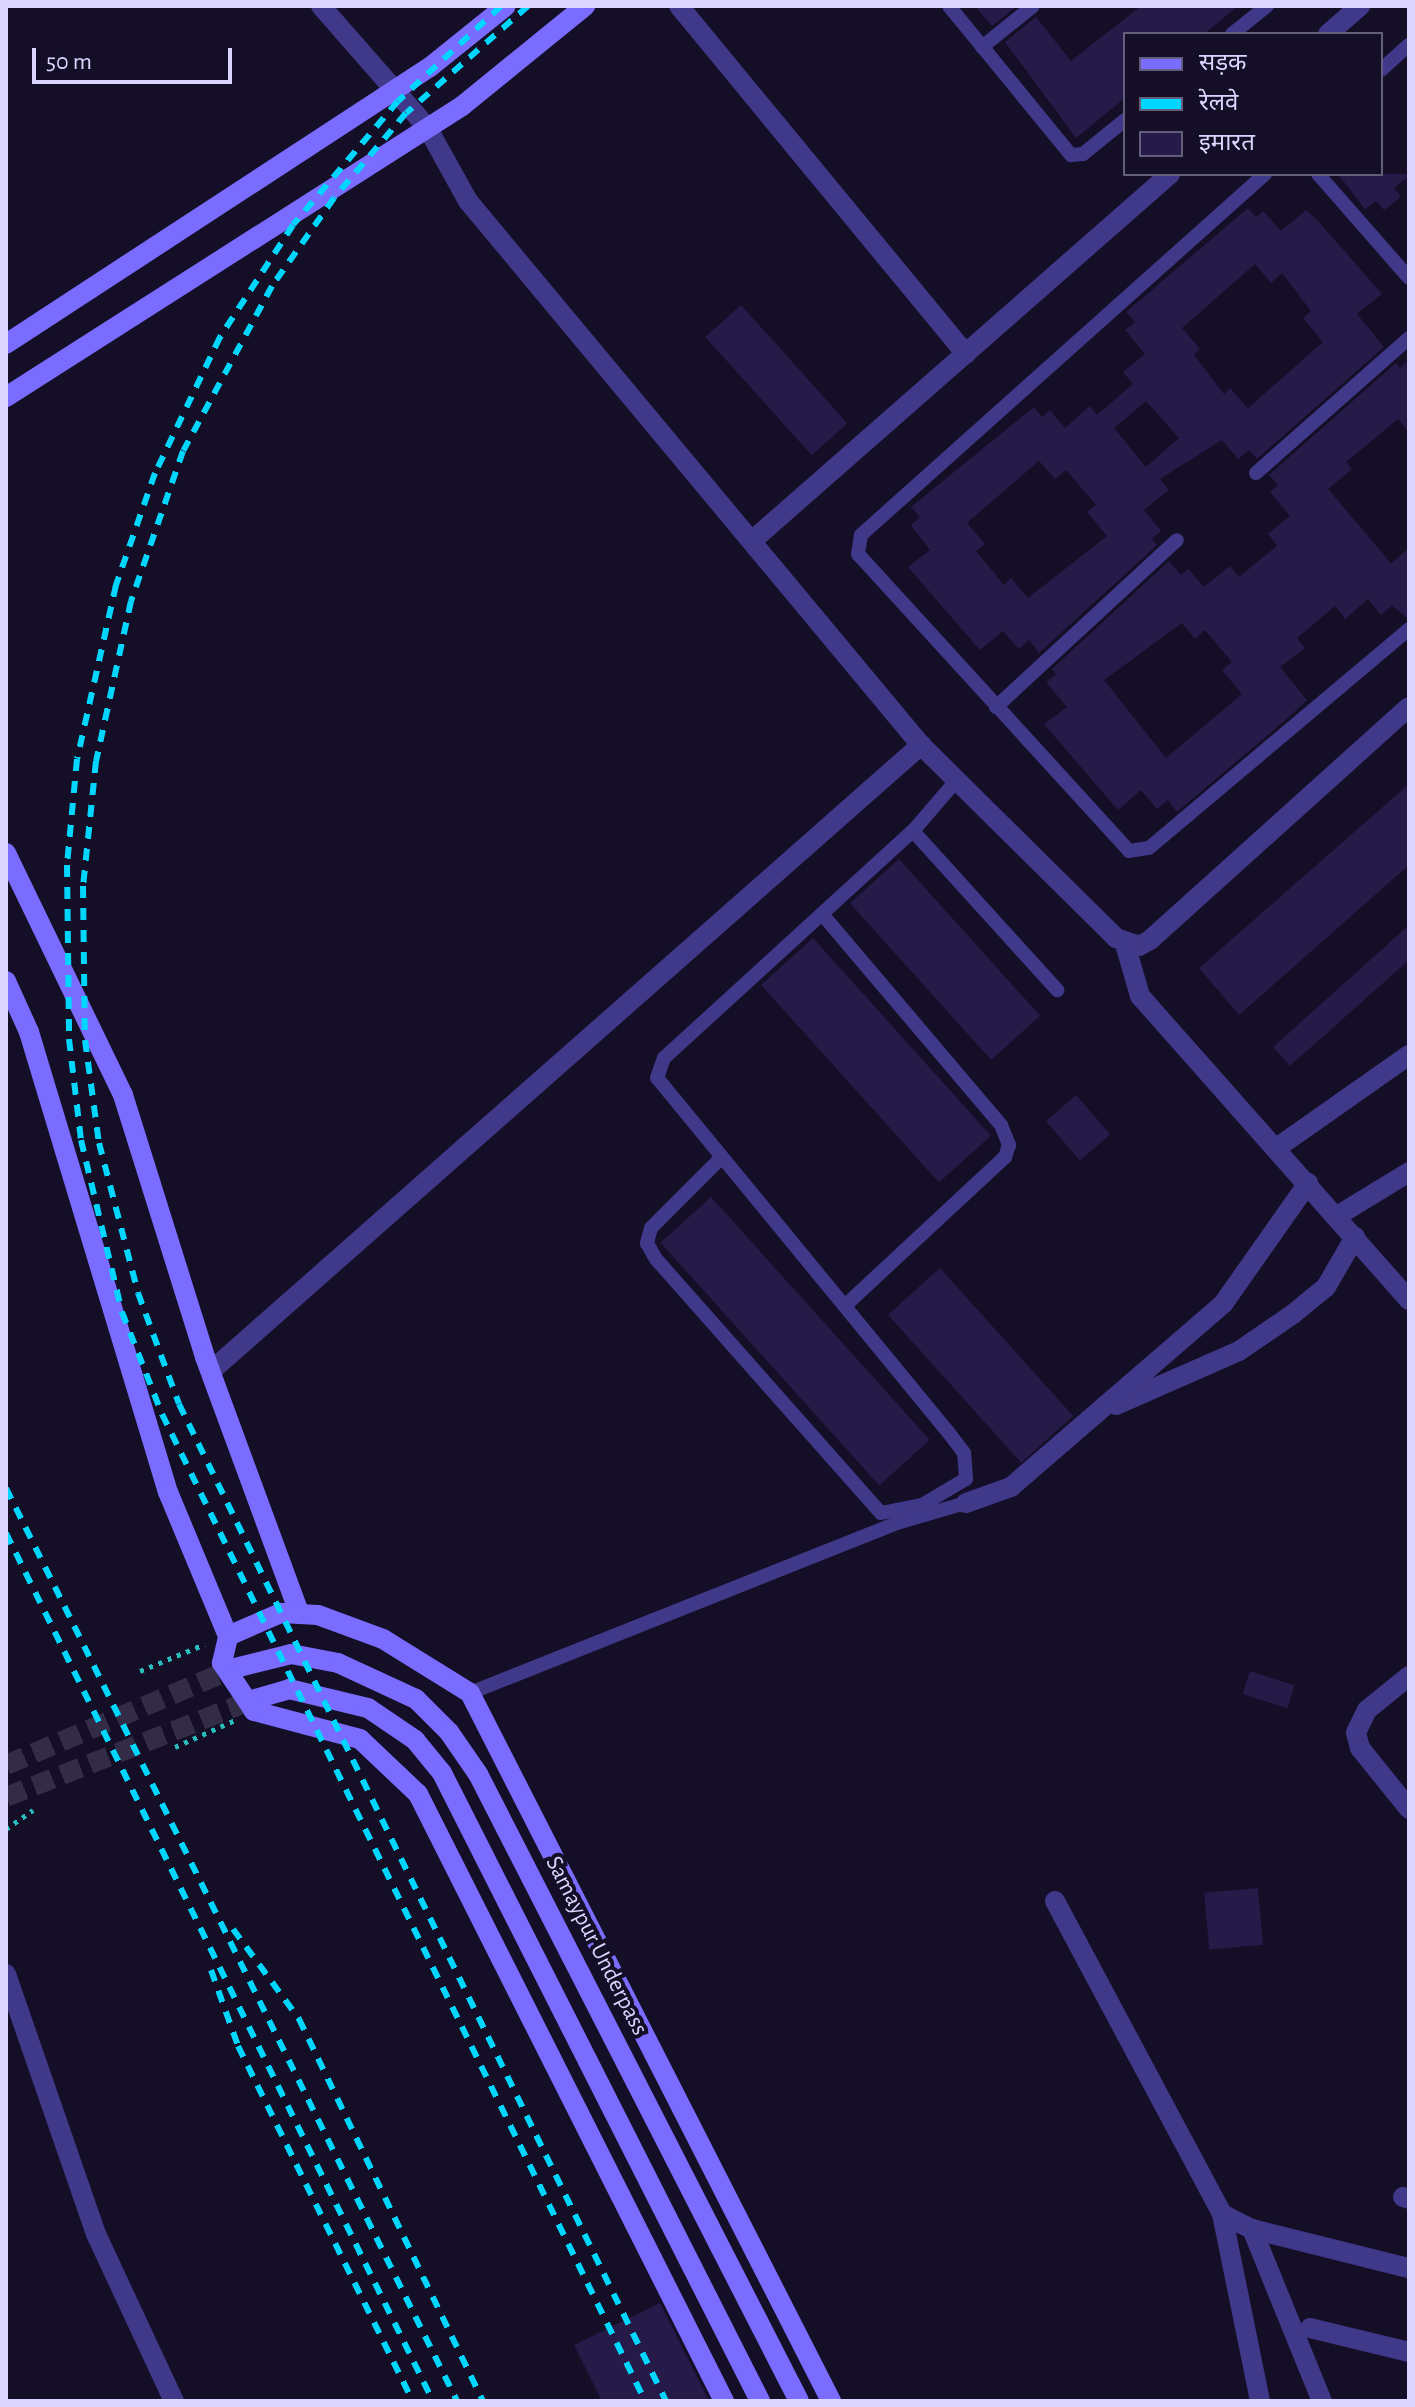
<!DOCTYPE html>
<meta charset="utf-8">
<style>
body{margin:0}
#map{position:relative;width:1415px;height:2407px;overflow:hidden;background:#140e27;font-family:"Alegreya Sans","Noto Sans Devanagari",sans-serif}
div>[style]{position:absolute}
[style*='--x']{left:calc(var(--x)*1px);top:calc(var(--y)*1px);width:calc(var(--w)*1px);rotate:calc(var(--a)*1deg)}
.building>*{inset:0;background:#261a49;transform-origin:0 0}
.secondary-tunnel>*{height:20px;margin-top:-10px;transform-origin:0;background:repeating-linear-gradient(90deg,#322c47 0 20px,transparent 0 30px)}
.path>*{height:5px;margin-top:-2.5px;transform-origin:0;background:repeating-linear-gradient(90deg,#2abdbd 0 4px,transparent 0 10px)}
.lane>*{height:14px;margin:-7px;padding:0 7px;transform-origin:7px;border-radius:7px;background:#403888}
.street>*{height:20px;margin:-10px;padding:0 10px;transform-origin:10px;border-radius:10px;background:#403888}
.secondary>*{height:20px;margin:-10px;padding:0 10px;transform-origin:10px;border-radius:10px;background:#796cff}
.rail>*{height:6px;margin-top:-3px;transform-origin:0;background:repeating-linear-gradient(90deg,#01d6ff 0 12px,transparent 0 22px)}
span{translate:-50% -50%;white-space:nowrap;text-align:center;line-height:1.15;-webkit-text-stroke:8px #140e27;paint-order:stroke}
.street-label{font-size:24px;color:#dcd5ff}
.frame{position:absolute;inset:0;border:8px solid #dcd5ff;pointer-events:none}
.legend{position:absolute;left:1123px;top:32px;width:260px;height:144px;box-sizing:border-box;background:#140e27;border:2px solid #645e7d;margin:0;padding:10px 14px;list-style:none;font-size:24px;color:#dcd5ff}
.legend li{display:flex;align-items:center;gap:16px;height:40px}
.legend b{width:40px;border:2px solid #645e7d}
.scale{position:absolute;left:32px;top:48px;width:200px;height:36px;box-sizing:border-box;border:4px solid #dcd5ff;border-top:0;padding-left:10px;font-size:24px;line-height:28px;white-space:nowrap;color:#dcd5ff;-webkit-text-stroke:6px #140e27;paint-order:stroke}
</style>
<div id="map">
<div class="building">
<i style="clip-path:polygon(975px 6px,1017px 6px,992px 26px)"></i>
<i style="clip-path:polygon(1141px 6px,1238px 6px,1204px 34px,1125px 34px,1125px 98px,1076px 138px,1005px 42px,1036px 17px,1071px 61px)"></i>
<i style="clip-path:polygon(1338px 174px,1409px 174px,1409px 176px,1394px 188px,1401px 197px,1384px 210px,1376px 201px,1365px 209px)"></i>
<i style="clip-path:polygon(evenodd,1248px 208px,1256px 217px,1263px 211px,1281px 231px,1306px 210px,1319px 222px,1382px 294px,1357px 314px,1384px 347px,1257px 459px,1249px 450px,1238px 459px,1222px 440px,1160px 479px,1169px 490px,1144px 510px,1161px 531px,1152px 539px,1157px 545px,1039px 653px,1029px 640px,1019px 649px,1003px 631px,980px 650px,908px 567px,930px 550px,911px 525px,920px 517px,911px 507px,1034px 407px,1042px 417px,1050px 410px,1065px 428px,1090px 406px,1097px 415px,1133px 384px,1123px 372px,1145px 354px,1125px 330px,1135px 322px,1126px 312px,1248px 208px,1255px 264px,1271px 283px,1282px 273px,1311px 311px,1303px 318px,1323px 342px,1248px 408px,1230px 388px,1224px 394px,1194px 355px,1200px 349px,1182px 328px,1255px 264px,1248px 208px,1146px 401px,1179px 438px,1146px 467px,1114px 428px,1146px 401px,1248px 208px,1039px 461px,1055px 479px,1066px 470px,1096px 505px,1087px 512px,1107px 536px,1028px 598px,1011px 578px,1004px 585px,976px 551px,985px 544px,967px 523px,1039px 461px)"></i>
<i style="left:741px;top:305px;width:159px;height:48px;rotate:48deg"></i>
<i style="clip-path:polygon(evenodd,1409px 360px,1409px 433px,1398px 419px,1346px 462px,1352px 469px,1328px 489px,1391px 563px,1409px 548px,1409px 619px,1392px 606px,1381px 615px,1368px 599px,1345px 619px,1335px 606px,1297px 638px,1305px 648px,1280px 667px,1307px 700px,1289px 717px,1177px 812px,1168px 800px,1157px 809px,1141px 790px,1118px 810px,1044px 724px,1067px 707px,1046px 682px,1056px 675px,1052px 669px,1169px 561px,1181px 575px,1188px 569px,1204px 587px,1230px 566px,1239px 577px,1277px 546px,1268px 534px,1290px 516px,1270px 492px,1278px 485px,1269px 475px,1396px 363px,1400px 368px,1409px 360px,1182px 623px,1195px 639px,1205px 630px,1232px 662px,1222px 670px,1242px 694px,1166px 758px,1104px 680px,1182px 623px)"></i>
<i style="clip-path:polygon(1409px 784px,1409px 865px,1239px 1015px,1199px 968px)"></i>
<i style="left:899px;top:859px;width:211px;height:66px;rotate:48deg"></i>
<i style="clip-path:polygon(1409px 925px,1409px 960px,1290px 1066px,1273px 1047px)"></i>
<i style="left:813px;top:938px;width:266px;height:70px;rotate:48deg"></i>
<i style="left:1076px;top:1095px;width:52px;height:40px;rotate:49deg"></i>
<i style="left:711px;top:1197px;width:327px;height:68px;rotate:48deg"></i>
<i style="left:940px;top:1268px;width:199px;height:70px;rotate:48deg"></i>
<i style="left:1250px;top:1671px;width:47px;height:24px;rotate:18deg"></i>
<i style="left:1258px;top:1888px;width:57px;height:54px;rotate:85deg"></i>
<i style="clip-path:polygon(660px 2303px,709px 2401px,602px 2401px,574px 2345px)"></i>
</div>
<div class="secondary-tunnel">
<i style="--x:6;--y:1765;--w:249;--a:-23"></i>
<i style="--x:6;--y:1797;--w:268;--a:-21.5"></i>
</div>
<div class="path">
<i style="--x:140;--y:1671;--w:70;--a:-22.6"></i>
<i style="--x:175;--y:1747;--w:66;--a:-24.2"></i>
<i style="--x:6;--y:1829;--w:33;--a:-35"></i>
</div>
<div class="lane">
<i style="--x:949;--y:6;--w:193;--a:50.7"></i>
<i style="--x:1071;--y:155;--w:12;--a:-5"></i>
<i style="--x:1083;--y:154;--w:54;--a:-39"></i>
<i style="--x:1232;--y:34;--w:45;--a:-38.7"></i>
<i style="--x:982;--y:47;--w:65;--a:-38.8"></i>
<i style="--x:1381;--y:70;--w:38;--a:-42"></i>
<i style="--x:1265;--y:174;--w:542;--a:138.22"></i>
<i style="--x:861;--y:535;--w:19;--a:99"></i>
<i style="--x:858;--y:554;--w:402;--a:47.6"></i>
<i style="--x:1129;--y:851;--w:20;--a:-9"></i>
<i style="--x:1149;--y:848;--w:340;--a:-40.1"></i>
<i style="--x:1318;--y:174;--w:138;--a:48.8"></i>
<i style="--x:1256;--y:473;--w:204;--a:-41.4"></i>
<i style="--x:996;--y:707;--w:246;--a:-42.7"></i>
<i style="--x:913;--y:831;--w:215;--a:47.8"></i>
<i style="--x:822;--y:914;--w:277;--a:49.7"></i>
<i style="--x:1001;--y:1125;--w:22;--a:68"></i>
<i style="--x:1009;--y:1145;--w:13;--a:108"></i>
<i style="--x:1005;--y:1157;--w:216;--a:137.1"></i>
<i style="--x:721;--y:1158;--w:99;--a:135"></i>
<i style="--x:651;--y:1228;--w:16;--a:105"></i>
<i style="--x:647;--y:1243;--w:18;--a:61"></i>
<i style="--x:656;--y:1259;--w:339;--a:48.5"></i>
<i style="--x:881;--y:1513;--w:42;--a:-11"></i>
<i style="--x:922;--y:1505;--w:51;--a:-30.6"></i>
<i style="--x:966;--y:1479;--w:26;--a:-94"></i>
<i style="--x:964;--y:1453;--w:26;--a:-127"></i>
<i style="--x:948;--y:1432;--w:458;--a:-129.4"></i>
<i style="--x:657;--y:1078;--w:21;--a:-71"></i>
<i style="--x:664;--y:1058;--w:337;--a:-42.4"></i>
<i style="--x:913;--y:831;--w:65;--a:-49.4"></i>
<i style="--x:470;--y:1693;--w:463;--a:-21.7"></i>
<i style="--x:900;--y:1522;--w:69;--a:-16.1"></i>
</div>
<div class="street">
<i style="--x:321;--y:6;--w:161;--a:48.8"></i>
<i style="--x:427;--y:127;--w:85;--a:61"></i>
<i style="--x:468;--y:201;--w:708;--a:50.22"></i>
<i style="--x:921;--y:745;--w:274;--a:44.7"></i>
<i style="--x:1116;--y:938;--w:24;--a:19"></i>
<i style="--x:1139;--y:946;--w:13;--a:-29"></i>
<i style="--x:1150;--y:940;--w:348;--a:-42"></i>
<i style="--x:679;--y:6;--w:451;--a:50.5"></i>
<i style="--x:1328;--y:34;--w:43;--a:-41.2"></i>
<i style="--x:753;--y:540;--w:555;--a:-41.27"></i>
<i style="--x:1125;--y:944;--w:54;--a:73.9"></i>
<i style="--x:1140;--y:996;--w:406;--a:48.5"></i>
<i style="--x:1278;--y:1147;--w:160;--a:-35.1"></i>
<i style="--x:1337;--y:1216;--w:84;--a:-31.4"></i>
<i style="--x:211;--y:1371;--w:947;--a:-41.4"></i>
<i style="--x:1116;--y:1405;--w:134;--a:-23.7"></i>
<i style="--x:1239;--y:1351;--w:65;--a:-34.4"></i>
<i style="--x:1293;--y:1314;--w:43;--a:-39.3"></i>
<i style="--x:1326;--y:1287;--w:58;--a:-59.9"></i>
<i style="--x:966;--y:1503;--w:48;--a:-19.6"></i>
<i style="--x:1011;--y:1487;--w:280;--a:-40.8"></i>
<i style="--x:1223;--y:1304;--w:148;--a:-54.9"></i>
<i style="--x:1409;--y:1676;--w:54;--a:141"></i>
<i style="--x:1367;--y:1710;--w:25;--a:116"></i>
<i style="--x:1356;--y:1733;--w:16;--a:75"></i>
<i style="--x:1360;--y:1748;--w:78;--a:51.2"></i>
<i style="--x:1055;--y:1901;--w:355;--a:61.9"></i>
<i style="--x:1222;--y:2214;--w:34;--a:27"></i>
<i style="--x:1252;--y:2229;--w:162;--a:14"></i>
<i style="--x:6;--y:1974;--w:275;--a:70.9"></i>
<i style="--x:96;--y:2234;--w:184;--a:65"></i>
<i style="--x:1403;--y:2197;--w:6;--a:18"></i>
<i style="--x:1222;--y:2214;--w:191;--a:78.5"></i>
<i style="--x:1252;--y:2229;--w:186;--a:67.9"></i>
<i style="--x:1310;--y:2328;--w:102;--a:13.6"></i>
</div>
<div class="secondary">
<i style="--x:6;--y:344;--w:506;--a:-33.16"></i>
<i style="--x:430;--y:67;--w:97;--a:-38.8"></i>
<i style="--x:6;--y:397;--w:541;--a:-32.54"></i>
<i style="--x:462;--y:106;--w:159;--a:-39.1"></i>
<i style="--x:6;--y:853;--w:269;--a:64.2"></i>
<i style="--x:123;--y:1095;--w:275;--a:72.6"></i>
<i style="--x:205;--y:1357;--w:272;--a:69.8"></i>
<i style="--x:6;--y:981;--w:56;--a:65.7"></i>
<i style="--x:29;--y:1032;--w:481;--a:73.2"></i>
<i style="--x:168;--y:1492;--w:156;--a:67.4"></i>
<i style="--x:235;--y:1668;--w:58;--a:-14"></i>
<i style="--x:291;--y:1654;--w:48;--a:10.8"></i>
<i style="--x:338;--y:1663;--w:86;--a:24.8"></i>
<i style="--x:416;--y:1699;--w:47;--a:45"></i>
<i style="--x:449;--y:1732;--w:51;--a:55.4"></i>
<i style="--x:478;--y:1774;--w:704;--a:62.89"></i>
<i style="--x:255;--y:1699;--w:35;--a:-16"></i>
<i style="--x:289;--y:1689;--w:81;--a:13.5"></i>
<i style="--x:368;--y:1708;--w:57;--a:34.2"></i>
<i style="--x:415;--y:1740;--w:43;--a:50.7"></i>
<i style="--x:442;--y:1773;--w:704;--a:63.14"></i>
<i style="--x:724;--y:2401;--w:680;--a:-116.75"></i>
<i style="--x:418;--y:1794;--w:80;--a:-136.5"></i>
<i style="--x:360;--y:1739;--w:110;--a:-165.2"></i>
<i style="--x:254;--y:1711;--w:58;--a:-123.7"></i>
<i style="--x:222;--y:1663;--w:28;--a:-77"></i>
<i style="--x:228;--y:1636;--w:58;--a:-23.5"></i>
<i style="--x:281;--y:1613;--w:37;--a:3"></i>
<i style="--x:318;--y:1615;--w:69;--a:20.3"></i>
<i style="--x:383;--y:1639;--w:102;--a:31.8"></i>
<i style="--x:470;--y:1693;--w:795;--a:62.98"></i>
</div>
<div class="rail">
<i style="--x:501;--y:6;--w:140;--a:137.3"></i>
<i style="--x:398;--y:101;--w:162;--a:130.3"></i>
<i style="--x:293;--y:225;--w:134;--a:123.1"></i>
<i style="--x:220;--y:337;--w:151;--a:115.5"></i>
<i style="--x:155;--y:473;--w:119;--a:109.2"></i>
<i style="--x:116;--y:585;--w:178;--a:102.6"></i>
<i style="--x:77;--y:759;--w:106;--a:95.4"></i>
<i style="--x:67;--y:865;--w:174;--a:89.3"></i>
<i style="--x:69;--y:1039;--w:102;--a:83.2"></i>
<i style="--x:81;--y:1140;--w:177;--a:76.6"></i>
<i style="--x:122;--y:1312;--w:110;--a:68.6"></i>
<i style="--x:162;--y:1414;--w:1099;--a:63.92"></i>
<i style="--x:528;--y:6;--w:162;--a:138.7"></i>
<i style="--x:406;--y:113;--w:111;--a:130.3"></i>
<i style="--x:334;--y:198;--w:108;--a:125.2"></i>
<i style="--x:272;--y:286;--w:187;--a:118.3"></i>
<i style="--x:183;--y:451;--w:159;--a:109.1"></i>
<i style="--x:131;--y:601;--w:164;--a:102.3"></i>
<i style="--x:96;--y:761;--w:126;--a:95.9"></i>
<i style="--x:83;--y:886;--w:154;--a:89.3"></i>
<i style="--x:85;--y:1040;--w:104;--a:82.3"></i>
<i style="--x:99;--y:1143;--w:155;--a:75.4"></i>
<i style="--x:138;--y:1293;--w:118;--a:69.7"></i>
<i style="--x:179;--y:1404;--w:1110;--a:63.97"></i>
<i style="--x:6;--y:1488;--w:1018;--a:63.71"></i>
<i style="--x:6;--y:1533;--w:967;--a:63.81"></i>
<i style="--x:233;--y:1929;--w:112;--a:53.7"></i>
<i style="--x:299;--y:2019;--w:424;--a:64.3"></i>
<i style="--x:211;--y:1970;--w:81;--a:70.4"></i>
<i style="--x:238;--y:2046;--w:396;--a:63.8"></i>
</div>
<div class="street-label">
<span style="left:596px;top:1946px;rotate:63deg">Samaypur Underpass</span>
</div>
<div class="frame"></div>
<ul class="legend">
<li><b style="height:10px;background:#796cff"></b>सड़क</li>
<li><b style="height:10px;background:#01d6ff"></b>रेलवे</li>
<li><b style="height:22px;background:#261a49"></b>इमारत</li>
</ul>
<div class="scale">50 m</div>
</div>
